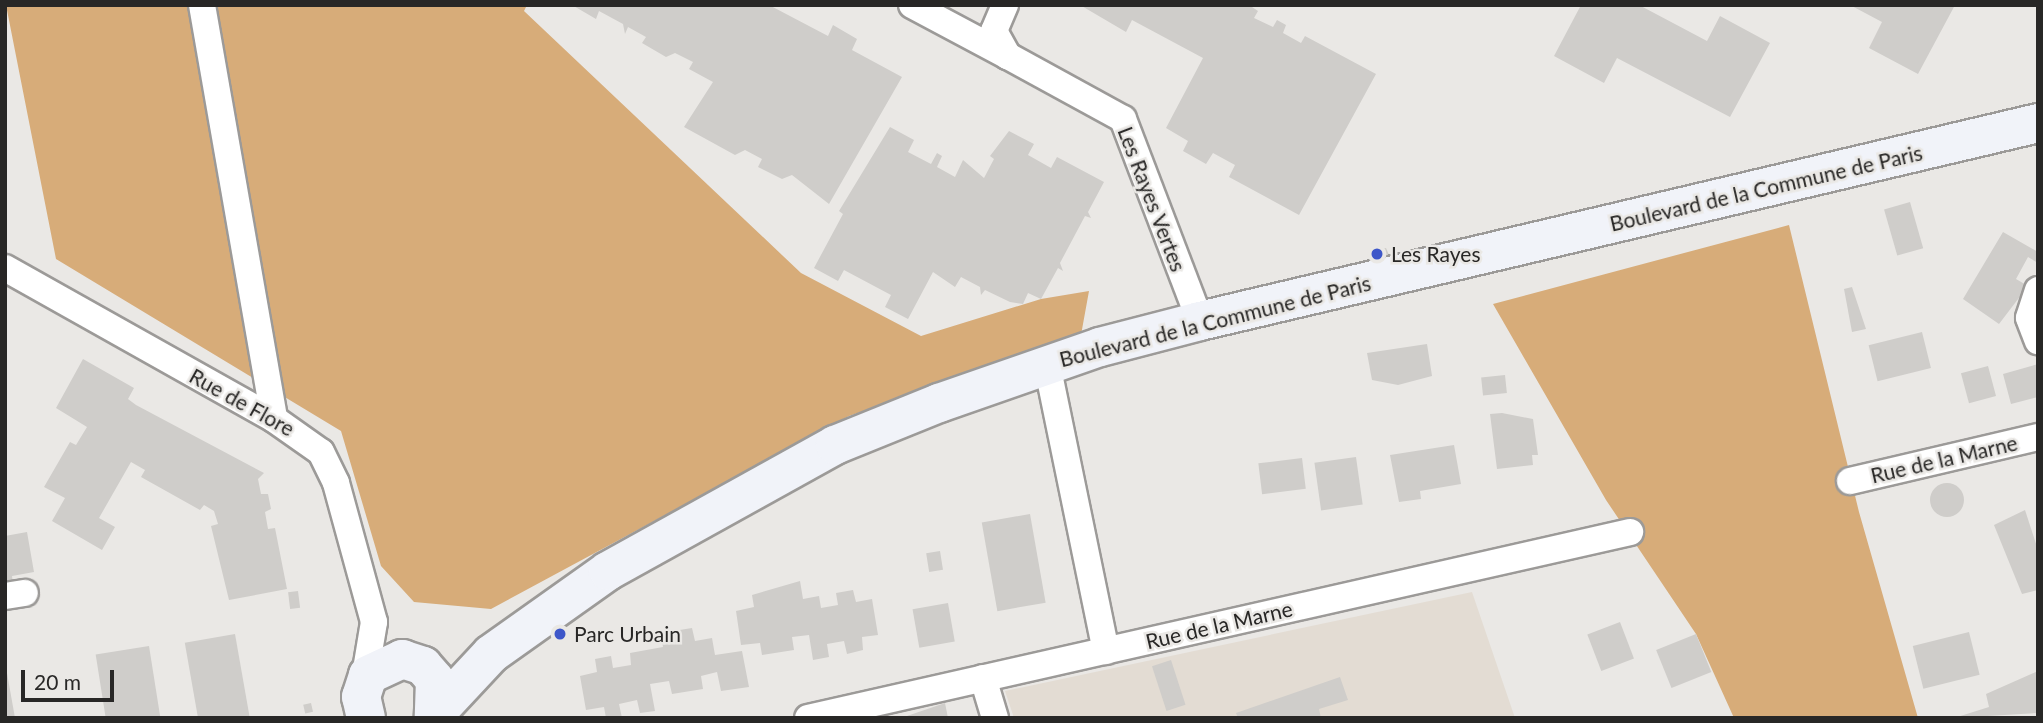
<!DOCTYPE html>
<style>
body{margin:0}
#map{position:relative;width:2043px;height:723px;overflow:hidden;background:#eae8e5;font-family:Lato,sans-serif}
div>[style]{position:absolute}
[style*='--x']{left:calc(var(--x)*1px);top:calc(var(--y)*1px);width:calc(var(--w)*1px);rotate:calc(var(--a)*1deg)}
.built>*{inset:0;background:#e3dcd3}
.green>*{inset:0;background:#d7ac79}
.building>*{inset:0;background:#cfcdca;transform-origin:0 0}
.round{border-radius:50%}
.roads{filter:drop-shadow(2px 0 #9c9a98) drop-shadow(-2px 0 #9c9a98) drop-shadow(0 2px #9c9a98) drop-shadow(0 -2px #9c9a98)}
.street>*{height:26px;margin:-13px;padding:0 13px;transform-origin:13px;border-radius:13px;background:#fff}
.secondary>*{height:38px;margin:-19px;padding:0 19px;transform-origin:19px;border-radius:19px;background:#f1f3f9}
.dots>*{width:19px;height:19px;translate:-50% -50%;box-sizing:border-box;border:4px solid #eae8e5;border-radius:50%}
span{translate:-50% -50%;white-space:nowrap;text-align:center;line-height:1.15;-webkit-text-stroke:5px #eae8e5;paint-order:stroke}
.street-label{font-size:21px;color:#282726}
.poi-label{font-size:21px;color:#282726}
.left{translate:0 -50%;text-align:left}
.frame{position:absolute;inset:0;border:7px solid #282726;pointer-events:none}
.scale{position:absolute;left:21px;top:670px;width:93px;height:32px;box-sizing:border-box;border:4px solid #282726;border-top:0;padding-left:9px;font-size:21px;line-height:24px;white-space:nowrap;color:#282726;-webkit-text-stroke:5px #eae8e5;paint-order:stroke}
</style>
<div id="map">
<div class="built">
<i style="clip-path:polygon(1472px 592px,1515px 718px,1014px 718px,1005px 691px)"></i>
</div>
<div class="green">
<i style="clip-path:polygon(6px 5px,527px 5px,524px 11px,801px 273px,921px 336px,1041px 299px,1089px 291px,1081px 335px,849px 416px,491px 609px,414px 602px,381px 566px,341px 431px,56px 259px)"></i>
<i style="clip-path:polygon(1789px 225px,1859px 512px,1918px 718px,1734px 718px,1696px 634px,1606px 500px,1493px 304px)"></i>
</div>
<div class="building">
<i style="clip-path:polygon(572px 5px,769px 5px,828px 36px,833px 25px,857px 39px,852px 50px,902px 77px,829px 204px,792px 175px,782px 179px,758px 167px,762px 159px,745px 150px,735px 155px,684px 127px,713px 82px,689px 69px,693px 62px,675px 53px,666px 57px,642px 43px,646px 37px,628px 27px,625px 34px,623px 24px,599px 11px,596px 19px)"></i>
<i style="clip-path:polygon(1080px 5px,1249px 5px,1258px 11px,1254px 18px,1273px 27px,1277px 20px,1286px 25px,1283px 33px,1301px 43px,1305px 36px,1376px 74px,1299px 215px,1229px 177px,1235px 165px,1213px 153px,1206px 164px,1183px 151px,1188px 141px,1166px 128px,1203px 58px,1132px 20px,1126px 32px)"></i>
<i style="clip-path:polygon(1581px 5px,1639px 5px,1707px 41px,1720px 16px,1770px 43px,1730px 117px,1617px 58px,1604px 83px,1554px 56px)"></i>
<i style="clip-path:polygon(1850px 5px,1955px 5px,1918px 74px,1869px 48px,1882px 22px)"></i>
<i style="clip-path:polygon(890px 127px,914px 140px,908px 152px,931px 164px,937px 153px,942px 156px,937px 167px,955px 177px,963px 160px,984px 178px,994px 159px,990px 156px,1009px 131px,1034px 144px,1028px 155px,1051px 168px,1057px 157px,1104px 182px,1088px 212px,1091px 218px,1085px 216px,1060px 263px,1063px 271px,1058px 268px,1041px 299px,1028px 293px,1023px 304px,1010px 302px,985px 290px,981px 295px,980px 287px,961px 277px,955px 287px,933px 272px,908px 319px,885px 307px,891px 295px,844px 270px,838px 281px,814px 268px,843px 214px,839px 211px)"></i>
<i style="left:1910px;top:202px;width:48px;height:27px;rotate:74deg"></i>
<i style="clip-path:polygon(2003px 232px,2038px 252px,2038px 263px,2028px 257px,2016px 279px,2028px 286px,1999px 324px,1963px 299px)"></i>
<i style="clip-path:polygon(1386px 248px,1389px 255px,1370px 260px,1368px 252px)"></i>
<i style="clip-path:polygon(1852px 287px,1866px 329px,1852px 332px,1844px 289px)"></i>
<i style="left:1922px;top:332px;width:37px;height:55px;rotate:76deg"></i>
<i style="clip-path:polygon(1427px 344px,1432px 376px,1398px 385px,1372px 380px,1367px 353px)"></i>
<i style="clip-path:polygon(83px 359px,134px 388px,128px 399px,136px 405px,264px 473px,258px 479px,261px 494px,268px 494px,271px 509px,265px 512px,268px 529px,275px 528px,287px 589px,229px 600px,211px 526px,218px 524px,214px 511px,204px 505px,200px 510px,141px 477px,145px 470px,131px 462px,99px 518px,115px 527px,102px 550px,52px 521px,65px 498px,44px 487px,70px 442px,76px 445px,87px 427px,56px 408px)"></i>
<i style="clip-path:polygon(2038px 364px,2038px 397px,2011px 404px,2003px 374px)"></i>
<i style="left:1988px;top:366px;width:31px;height:28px;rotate:75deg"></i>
<i style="left:1505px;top:375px;width:18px;height:24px;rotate:84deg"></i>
<i style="clip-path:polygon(1502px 413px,1533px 419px,1538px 455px,1532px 455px,1533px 465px,1497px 469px,1490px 414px)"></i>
<i style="clip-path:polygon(1454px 445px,1461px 484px,1420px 491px,1421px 499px,1399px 502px,1390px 455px)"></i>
<i style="left:1356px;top:457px;width:48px;height:42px;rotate:82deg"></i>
<i style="left:1302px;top:458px;width:31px;height:44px;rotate:83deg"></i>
<i class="round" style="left:1930px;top:483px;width:34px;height:34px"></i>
<i style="clip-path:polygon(2025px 510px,2038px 550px,2038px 590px,2022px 594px,1994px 525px)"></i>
<i style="left:1030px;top:514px;width:90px;height:49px;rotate:80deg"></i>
<i style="clip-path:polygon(27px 532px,34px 572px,12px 576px,13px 584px,5px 585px,5px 536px)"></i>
<i style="left:940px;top:551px;width:19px;height:14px;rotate:81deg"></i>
<i style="clip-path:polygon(800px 581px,803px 599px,819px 596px,821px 608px,838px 605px,836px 593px,853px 590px,856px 602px,872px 599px,878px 635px,862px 637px,863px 650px,847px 654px,844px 641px,827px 644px,829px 657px,813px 660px,809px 635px,792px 637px,794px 650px,762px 655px,760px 643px,741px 645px,736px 611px,754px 607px,752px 595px)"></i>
<i style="left:298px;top:591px;width:17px;height:10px;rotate:83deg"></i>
<i style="left:948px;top:603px;width:39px;height:36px;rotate:80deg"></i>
<i style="left:1620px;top:622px;width:39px;height:35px;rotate:69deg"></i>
<i style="clip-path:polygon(692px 628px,695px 641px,712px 638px,715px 655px,742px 651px,749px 687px,721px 691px,717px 672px,701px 676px,703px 689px,672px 694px,669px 681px,650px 684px,655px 711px,640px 713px,637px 700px,619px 704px,622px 718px,606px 718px,604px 707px,586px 710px,580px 676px,597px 672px,595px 659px,611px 656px,613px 668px,631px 665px,630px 653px,663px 647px,661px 633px)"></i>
<i style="left:1969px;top:632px;width:44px;height:58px;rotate:76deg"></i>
<i style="left:235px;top:634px;width:85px;height:51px;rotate:80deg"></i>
<i style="left:1696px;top:634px;width:41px;height:43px;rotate:68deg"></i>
<i style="left:149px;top:646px;width:73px;height:54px;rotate:81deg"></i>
<i style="left:1171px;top:660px;width:47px;height:20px;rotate:72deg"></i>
<i style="clip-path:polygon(2038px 671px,2038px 713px,1954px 718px,1989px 707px,1986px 694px)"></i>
<i style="clip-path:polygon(5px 673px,7px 673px,15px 718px,5px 718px)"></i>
<i style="clip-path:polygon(1340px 677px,1348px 700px,1319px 709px,1321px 718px,1238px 718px,1236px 713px)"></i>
<i style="left:311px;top:703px;width:9px;height:8px;rotate:77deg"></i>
<i style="clip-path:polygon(945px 703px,948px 718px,904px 718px,904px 717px)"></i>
</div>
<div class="roads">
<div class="street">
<i style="--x:202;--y:5;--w:420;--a:80.1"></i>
<i style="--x:912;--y:5;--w:109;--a:28"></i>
<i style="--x:1005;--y:5;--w:28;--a:113"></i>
<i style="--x:994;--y:31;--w:29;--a:61"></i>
<i style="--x:1008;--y:56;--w:131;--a:28.7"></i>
<i style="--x:1123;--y:119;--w:216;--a:69.1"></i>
<i style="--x:5;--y:268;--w:308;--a:29.3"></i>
<i style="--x:274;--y:419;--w:57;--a:35.1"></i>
<i style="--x:321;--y:452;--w:34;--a:64"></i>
<i style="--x:336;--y:483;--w:144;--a:74.7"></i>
<i style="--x:374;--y:622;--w:61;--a:99.5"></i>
<i style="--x:2038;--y:290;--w:29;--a:108"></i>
<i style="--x:2029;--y:318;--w:25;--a:69"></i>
<i style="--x:1047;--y:364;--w:293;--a:78.4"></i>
<i style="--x:1850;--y:481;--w:193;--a:-13.2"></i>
<i style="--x:5;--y:596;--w:20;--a:-9"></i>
<i style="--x:983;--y:678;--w:42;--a:73.3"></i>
<i style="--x:808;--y:718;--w:843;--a:-12.75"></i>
</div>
<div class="secondary">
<i style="--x:437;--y:712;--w:79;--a:-47"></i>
<i style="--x:491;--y:654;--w:143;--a:-35.4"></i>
<i style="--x:608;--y:571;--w:260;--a:-29"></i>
<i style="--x:835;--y:445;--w:112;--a:-22"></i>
<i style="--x:939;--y:403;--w:170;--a:-19.2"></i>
<i style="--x:1100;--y:347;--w:103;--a:-14.6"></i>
<i style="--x:1200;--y:321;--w:861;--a:-13.29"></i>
<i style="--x:366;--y:718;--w:22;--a:-103"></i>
<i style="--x:361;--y:697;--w:23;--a:-72"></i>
<i style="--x:368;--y:675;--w:38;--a:-25"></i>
<i style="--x:402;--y:659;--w:22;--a:18"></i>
<i style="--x:423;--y:666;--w:18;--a:49"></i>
<i style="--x:435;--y:680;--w:38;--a:92"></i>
</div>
</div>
<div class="dots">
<i style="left:1377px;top:254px;background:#3e57c9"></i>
<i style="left:560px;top:634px;background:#3e57c9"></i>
</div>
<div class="street-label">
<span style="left:1766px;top:188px;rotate:-13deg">Boulevard de la Commune de Paris</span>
<span style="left:1152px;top:199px;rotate:69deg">Les Rayes Vertes</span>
<span style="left:1215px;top:321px;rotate:-14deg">Boulevard de la Commune de Paris</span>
<span style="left:242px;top:402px;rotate:29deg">Rue de Flore</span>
<span style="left:1944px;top:459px;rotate:-13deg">Rue de la Marne</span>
<span style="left:1219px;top:625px;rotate:-13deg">Rue de la Marne</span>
</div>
<div class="poi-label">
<span class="left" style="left:1391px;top:254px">Les Rayes</span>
<span class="left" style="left:574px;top:634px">Parc Urbain</span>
</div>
<div class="frame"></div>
<div class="scale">20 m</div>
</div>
